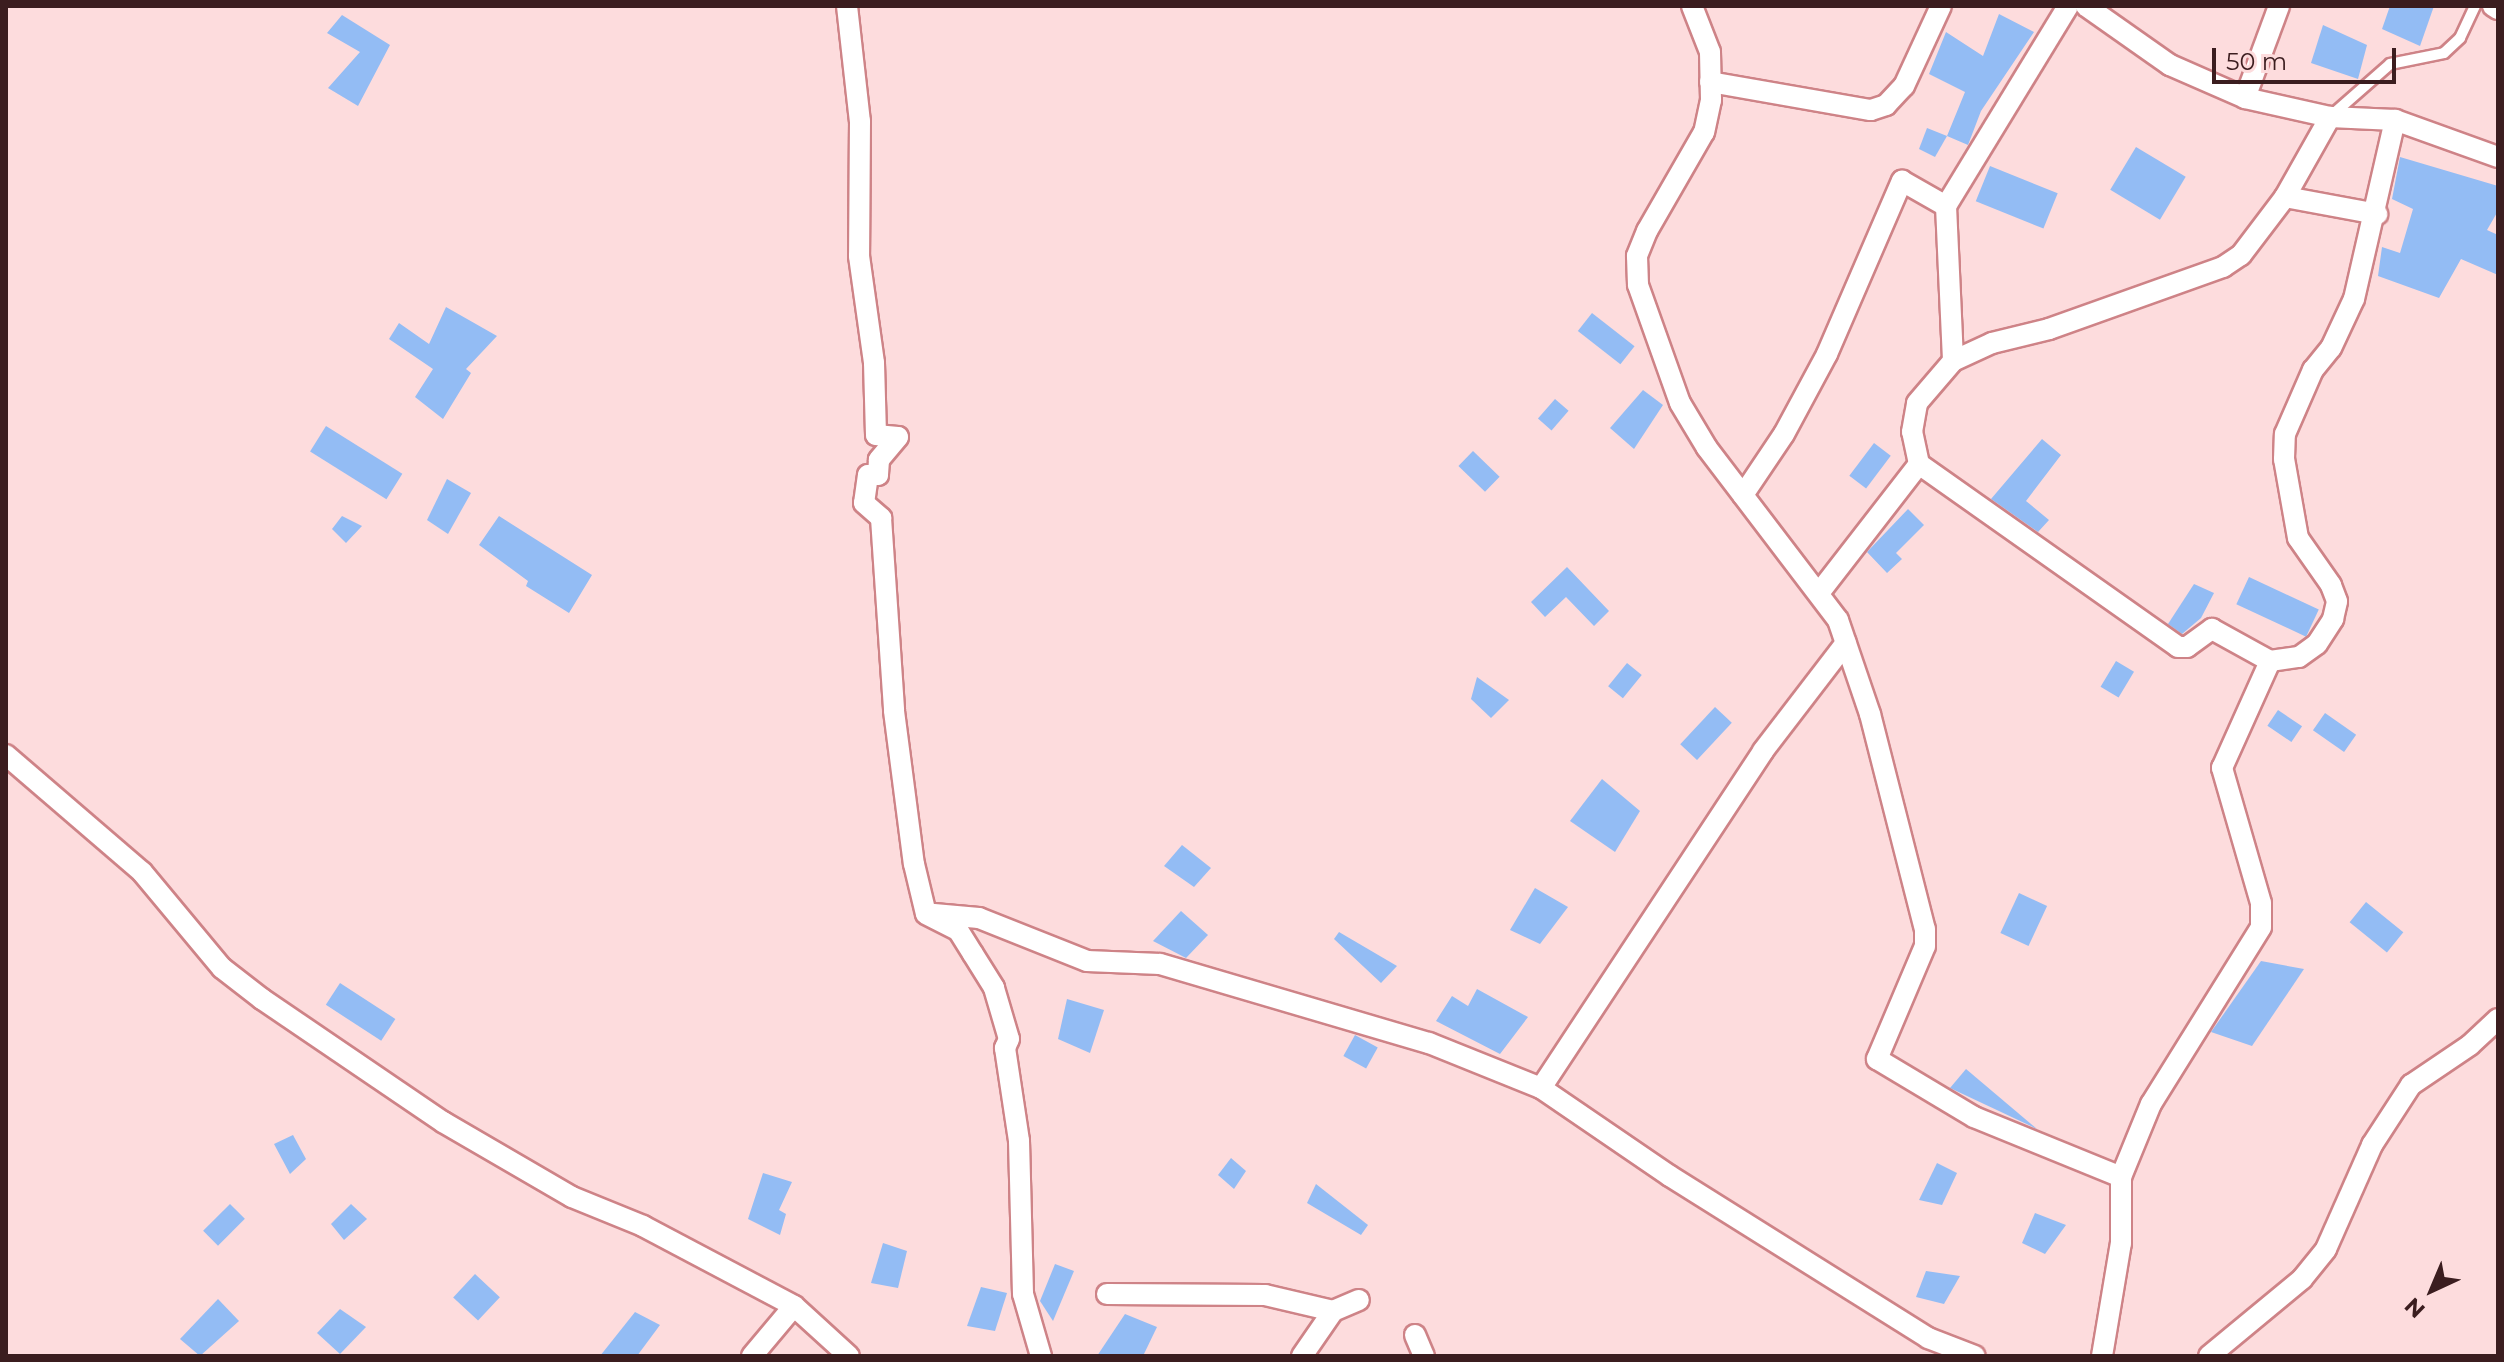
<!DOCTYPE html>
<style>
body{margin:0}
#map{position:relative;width:2504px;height:1362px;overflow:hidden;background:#fddcdd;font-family:Montserrat,sans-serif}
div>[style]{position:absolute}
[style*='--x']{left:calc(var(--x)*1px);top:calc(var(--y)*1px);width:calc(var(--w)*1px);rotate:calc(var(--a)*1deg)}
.building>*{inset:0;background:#93bcf4;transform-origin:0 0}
.roads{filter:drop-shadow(2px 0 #ce8387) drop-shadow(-2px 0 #ce8387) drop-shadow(0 2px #ce8387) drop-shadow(0 -2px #ce8387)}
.lane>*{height:10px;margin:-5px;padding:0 5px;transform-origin:5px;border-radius:5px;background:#fff}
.street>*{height:20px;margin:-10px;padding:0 10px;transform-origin:10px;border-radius:10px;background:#fff}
span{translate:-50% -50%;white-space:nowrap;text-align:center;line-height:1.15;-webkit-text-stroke:7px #fddcdd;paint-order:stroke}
.frame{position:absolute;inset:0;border:8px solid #3b1d1f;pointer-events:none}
.north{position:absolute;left:2392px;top:1250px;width:80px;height:80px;-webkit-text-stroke:6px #fddcdd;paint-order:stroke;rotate:224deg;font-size:22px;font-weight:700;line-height:32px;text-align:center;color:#3b1d1f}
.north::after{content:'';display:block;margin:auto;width:28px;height:36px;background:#3b1d1f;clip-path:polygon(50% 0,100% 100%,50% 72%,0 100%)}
.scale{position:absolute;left:2212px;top:48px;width:184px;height:36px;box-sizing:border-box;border:4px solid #3b1d1f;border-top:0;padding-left:10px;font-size:24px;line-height:28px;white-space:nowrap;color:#3b1d1f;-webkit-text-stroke:6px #fddcdd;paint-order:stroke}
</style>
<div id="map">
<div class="building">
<i style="clip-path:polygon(2390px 6px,2434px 6px,2420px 46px,2382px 29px)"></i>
<i style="clip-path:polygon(1999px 14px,2034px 32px,1981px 111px,1968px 145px,1947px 136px,1965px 92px,1929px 74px,1946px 32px,1983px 56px)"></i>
<i style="clip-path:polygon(342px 15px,390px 45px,358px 106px,328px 88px,360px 52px,327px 33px)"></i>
<i style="clip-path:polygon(2323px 25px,2367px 45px,2358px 79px,2311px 63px)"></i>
<i style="clip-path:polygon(1927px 128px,1947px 136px,1935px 157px,1919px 149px)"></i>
<i style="left:2136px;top:147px;width:58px;height:50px;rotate:31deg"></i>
<i style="clip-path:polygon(2400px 157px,2498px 186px,2498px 211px,2487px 230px,2498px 235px,2498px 275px,2461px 259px,2439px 298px,2378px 276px,2382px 247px,2400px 253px,2413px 209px,2392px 199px)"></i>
<i style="left:1990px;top:166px;width:73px;height:38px;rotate:22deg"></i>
<i style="clip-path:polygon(446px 307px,497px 336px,466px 369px,471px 373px,443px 419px,415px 397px,433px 369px,389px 339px,399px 323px,429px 344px)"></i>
<i style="left:1592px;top:313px;width:54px;height:23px;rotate:38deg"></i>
<i style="clip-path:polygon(1643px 390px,1663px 405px,1634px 449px,1610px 428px)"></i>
<i style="left:1555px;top:399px;width:18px;height:26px;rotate:41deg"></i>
<i style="left:326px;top:426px;width:90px;height:30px;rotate:32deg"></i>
<i style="clip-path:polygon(2042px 439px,2061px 455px,2026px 501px,2049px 520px,2038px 532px,1991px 499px)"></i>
<i style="left:1874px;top:443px;width:21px;height:41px;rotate:37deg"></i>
<i style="left:1473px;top:451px;width:37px;height:21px;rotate:44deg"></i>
<i style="clip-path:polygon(447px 479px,471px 493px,448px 534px,427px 520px)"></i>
<i style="clip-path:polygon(1908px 509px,1924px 525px,1896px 553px,1902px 559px,1887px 573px,1867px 552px)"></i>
<i style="clip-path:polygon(342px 516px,362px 526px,346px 543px,332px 529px)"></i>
<i style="clip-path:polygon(499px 516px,592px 575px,569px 613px,526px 586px,528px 581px,479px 545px)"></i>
<i style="clip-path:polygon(1567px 567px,1609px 611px,1594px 626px,1566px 597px,1545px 617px,1531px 602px)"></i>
<i style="left:2249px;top:577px;width:77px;height:30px;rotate:25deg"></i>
<i style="clip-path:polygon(2194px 584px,2214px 593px,2201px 618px,2182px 634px,2168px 624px)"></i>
<i style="left:2116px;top:661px;width:21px;height:30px;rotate:31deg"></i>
<i style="left:1627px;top:663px;width:19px;height:30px;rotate:39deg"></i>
<i style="clip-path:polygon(1477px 677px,1509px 700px,1491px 718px,1471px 699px)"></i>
<i style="left:1715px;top:707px;width:23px;height:51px;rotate:43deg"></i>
<i style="left:2278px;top:710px;width:29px;height:19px;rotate:34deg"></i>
<i style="left:2325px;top:713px;width:38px;height:21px;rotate:35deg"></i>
<i style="clip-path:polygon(1602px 779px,1640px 811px,1615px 852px,1570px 821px)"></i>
<i style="clip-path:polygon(1182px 845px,1211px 868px,1194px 887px,1164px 866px)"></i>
<i style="clip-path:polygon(1535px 888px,1568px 907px,1540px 944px,1510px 930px)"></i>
<i style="left:2019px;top:893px;width:31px;height:44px;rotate:25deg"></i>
<i style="left:2366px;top:902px;width:48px;height:26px;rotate:39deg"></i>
<i style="clip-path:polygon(1181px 911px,1208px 935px,1186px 958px,1153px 941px)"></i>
<i style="clip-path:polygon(1339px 932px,1397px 966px,1381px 983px,1334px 939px)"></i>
<i style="clip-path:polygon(2261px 961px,2304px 969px,2252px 1046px,2211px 1032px)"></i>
<i style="left:340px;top:983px;width:66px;height:26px;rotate:33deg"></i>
<i style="clip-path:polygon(1477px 989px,1528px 1017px,1500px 1054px,1436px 1021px,1452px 996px,1468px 1006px)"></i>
<i style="clip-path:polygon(1067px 999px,1104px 1010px,1090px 1053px,1058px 1039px)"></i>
<i style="left:1355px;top:1035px;width:26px;height:24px;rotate:29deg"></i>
<i style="clip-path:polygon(1966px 1069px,2037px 1129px,1950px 1088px)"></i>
<i style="clip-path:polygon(293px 1135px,306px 1159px,290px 1174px,274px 1144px)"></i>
<i style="clip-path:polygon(1231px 1158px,1246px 1171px,1234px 1189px,1218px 1175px)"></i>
<i style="clip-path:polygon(1937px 1163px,1957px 1173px,1942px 1205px,1919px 1200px)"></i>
<i style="clip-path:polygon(763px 1173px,792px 1182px,779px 1210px,786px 1214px,780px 1235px,748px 1219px)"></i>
<i style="clip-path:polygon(1316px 1184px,1368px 1225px,1361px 1235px,1307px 1203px)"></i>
<i style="left:230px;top:1204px;width:21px;height:38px;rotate:45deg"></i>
<i style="clip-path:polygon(351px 1204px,367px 1219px,344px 1240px,331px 1224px)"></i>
<i style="clip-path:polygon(2035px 1213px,2066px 1225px,2045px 1254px,2022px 1243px)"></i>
<i style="clip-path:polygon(883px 1243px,907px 1251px,898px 1288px,871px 1283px)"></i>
<i style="clip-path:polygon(1055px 1264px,1074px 1271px,1053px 1321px,1040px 1301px)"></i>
<i style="clip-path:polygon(1926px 1271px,1960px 1276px,1944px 1304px,1916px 1297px)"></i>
<i style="left:475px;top:1274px;width:34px;height:32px;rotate:43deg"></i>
<i style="clip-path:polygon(981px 1287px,1007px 1293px,995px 1331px,967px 1326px)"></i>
<i style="clip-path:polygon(218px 1299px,239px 1321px,200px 1356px,180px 1339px)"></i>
<i style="clip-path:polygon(340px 1309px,366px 1327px,340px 1354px,317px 1333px)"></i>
<i style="clip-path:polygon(635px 1312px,660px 1325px,637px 1356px,600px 1356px)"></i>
<i style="clip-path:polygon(1125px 1314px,1157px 1327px,1143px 1356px,1097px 1356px)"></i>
</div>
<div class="roads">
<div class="lane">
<i style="--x:2332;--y:115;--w:77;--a:-41.3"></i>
<i style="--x:2390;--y:64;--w:55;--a:-11.5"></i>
<i style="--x:2444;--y:53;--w:22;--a:-43"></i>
<i style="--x:2460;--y:38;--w:35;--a:-65"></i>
</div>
<div class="street">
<i style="--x:847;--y:6;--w:116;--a:83.6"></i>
<i style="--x:860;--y:121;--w:135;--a:90.4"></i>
<i style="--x:859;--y:256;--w:108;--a:82"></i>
<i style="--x:874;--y:363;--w:72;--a:88.4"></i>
<i style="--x:876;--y:435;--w:22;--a:5"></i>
<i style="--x:898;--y:437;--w:30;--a:130"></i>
<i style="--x:879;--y:460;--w:15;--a:94"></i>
<i style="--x:878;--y:475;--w:10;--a:180"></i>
<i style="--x:868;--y:475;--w:28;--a:98"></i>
<i style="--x:864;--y:503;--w:23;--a:41"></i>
<i style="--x:881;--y:518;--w:193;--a:86.1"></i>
<i style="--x:894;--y:711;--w:154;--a:82.6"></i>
<i style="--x:914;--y:864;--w:51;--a:76.5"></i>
<i style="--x:926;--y:914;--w:36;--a:27"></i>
<i style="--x:958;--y:930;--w:28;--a:58"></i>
<i style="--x:973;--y:954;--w:40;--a:58"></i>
<i style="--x:994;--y:988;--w:53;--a:73.6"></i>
<i style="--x:1009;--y:1039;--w:10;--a:114"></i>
<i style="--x:1005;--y:1048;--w:94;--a:81.4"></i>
<i style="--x:1019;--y:1141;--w:153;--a:88.5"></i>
<i style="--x:1023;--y:1294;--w:65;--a:73.8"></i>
<i style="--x:1692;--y:6;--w:49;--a:68.6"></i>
<i style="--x:1710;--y:52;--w:48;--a:88.8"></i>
<i style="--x:1711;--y:100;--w:33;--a:102"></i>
<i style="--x:1704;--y:132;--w:114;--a:119.9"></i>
<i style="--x:1647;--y:231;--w:27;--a:112"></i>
<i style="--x:1637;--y:256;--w:29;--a:88"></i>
<i style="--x:1638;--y:285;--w:125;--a:70.4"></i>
<i style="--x:1680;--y:403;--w:52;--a:59"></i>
<i style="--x:1707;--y:448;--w:216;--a:52.7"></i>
<i style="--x:1838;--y:620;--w:99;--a:71.2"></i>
<i style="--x:1870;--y:714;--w:222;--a:75.7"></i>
<i style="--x:1925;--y:929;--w:17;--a:90"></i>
<i style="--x:1925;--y:946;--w:123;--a:113"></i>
<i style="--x:1877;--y:1059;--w:113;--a:30.9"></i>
<i style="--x:1974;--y:1117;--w:159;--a:22.2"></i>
<i style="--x:2086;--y:6;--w:103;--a:35.1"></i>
<i style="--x:2170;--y:65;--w:82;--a:23.7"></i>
<i style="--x:2245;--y:98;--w:87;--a:12.6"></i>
<i style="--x:2330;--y:117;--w:65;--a:2.6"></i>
<i style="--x:2395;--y:120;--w:109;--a:19.8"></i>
<i style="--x:2493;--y:6;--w:6;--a:31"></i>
<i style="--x:1710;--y:82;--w:163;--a:9.9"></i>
<i style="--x:1871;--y:110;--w:16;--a:-18"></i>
<i style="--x:1886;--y:105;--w:26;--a:-47"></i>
<i style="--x:1904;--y:86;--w:88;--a:-65.2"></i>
<i style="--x:2245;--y:98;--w:98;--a:-69.7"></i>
<i style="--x:2285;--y:197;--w:94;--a:10.5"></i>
<i style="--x:1946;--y:206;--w:155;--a:87.4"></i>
<i style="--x:1919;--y:464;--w:317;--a:35.2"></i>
<i style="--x:2178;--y:647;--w:9;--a:0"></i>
<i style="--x:2187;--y:647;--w:31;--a:-36"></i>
<i style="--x:2212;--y:629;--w:66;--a:28.9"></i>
<i style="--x:1743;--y:495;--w:73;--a:-56.1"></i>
<i style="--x:1784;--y:434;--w:91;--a:-61.7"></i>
<i style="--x:1827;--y:354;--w:189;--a:-66.6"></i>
<i style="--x:1902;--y:181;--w:51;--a:29.6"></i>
<i style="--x:1946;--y:206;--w:234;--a:-58.6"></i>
<i style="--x:1819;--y:593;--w:163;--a:-52.2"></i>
<i style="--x:1919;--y:464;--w:33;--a:-102"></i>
<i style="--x:1912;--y:432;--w:29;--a:-80"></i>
<i style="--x:1917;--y:403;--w:55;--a:-49.4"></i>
<i style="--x:1953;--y:361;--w:43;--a:-24.8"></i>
<i style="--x:1992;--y:343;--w:59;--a:-13.8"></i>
<i style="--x:2049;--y:329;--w:185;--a:-19.6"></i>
<i style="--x:2223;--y:267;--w:22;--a:-34"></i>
<i style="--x:2241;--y:255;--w:73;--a:-52.8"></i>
<i style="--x:2285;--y:197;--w:92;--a:-60.6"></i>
<i style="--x:6;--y:755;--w:179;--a:40.7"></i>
<i style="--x:142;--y:872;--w:125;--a:50.2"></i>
<i style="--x:222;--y:968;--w:51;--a:37.8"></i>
<i style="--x:262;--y:999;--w:219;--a:34.2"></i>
<i style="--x:443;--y:1122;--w:149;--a:30.2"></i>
<i style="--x:572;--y:1197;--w:77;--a:22.2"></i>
<i style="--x:643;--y:1226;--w:171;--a:27.9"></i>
<i style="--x:794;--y:1306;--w:74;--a:42.3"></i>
<i style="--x:934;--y:914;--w:45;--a:5.1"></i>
<i style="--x:979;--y:918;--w:116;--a:21.7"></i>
<i style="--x:1087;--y:961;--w:73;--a:2.4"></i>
<i style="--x:1160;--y:964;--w:280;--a:16.4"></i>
<i style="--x:1429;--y:1043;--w:121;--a:21.9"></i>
<i style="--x:1541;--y:1088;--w:156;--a:34.3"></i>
<i style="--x:1670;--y:1176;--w:305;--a:32.1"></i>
<i style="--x:1928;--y:1338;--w:50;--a:21"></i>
<i style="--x:1541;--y:1088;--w:404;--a:-56.6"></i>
<i style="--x:1763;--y:751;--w:136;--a:-52.5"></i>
<i style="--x:1107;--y:1294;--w:158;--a:0.4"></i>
<i style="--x:1265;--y:1295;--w:70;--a:13.2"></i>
<i style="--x:1415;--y:1335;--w:23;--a:67"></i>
<i style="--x:752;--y:1356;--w:65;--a:-50"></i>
<i style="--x:1302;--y:1356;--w:55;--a:-55.4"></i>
<i style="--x:1333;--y:1311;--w:28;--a:-23"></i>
<i style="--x:2102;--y:1356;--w:115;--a:-80.5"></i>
<i style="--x:2121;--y:1243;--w:66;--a:-90"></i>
<i style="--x:2121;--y:1177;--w:79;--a:-67.7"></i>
<i style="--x:2151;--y:1104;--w:208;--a:-58.1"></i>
<i style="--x:2261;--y:927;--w:24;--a:-90"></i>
<i style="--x:2261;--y:903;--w:141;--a:-106.1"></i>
<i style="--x:2222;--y:768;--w:117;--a:-65.8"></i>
<i style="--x:2270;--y:661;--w:29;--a:-8"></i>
<i style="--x:2299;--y:657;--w:22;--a:-36"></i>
<i style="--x:2317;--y:644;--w:30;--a:-57"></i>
<i style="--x:2333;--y:619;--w:18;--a:-77"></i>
<i style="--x:2337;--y:601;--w:17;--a:-111"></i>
<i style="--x:2331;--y:585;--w:57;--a:-125.1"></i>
<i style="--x:2298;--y:538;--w:80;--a:-100"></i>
<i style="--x:2284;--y:459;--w:25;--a:-88"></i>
<i style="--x:2285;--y:434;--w:70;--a:-66.4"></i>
<i style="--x:2313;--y:370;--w:28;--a:-51"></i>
<i style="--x:2331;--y:348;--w:54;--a:-64.9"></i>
<i style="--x:2354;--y:299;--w:184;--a:-77.1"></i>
<i style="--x:2209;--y:1356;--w:121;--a:-39.6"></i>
<i style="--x:2302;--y:1279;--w:38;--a:-51"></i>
<i style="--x:2326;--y:1249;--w:114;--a:-66.1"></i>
<i style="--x:2372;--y:1145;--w:72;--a:-57"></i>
<i style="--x:2411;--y:1085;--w:71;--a:-34.1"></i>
<i style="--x:2470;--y:1045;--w:38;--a:-43"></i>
</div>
</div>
<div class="frame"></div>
<div class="north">N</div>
<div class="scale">50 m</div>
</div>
